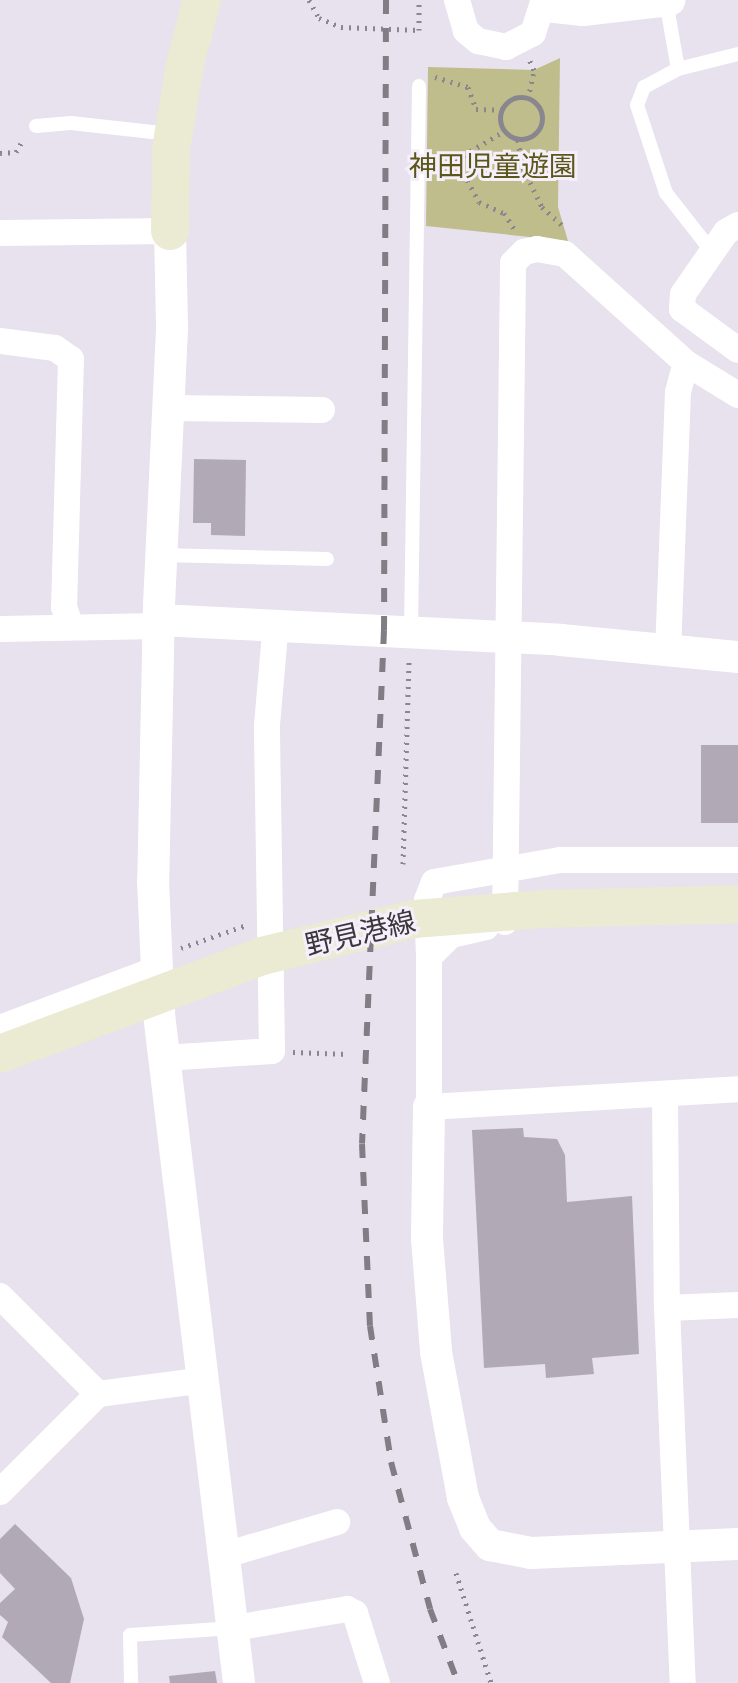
<!DOCTYPE html>
<meta charset="utf-8">
<style>
body{margin:0}
#map{position:relative;width:738px;height:1683px;overflow:hidden;background:#e8e1ee;font-family:Commissioner,"Noto Sans JP",sans-serif}
div>[style]{position:absolute}
[style*='--x']{left:calc(var(--x)*1px);top:calc(var(--y)*1px);width:calc(var(--w)*1px);rotate:calc(var(--a)*1deg)}
.green>*{inset:0;background:#bfbd8b}
.building>*{inset:0;background:#b1aab6;transform-origin:0 0}
.path>*{height:5px;margin-top:-2.5px;transform-origin:0;background:repeating-linear-gradient(90deg,#8a868f 0 2px,transparent 0 8px)}
.path>.ring{margin:-2.5px;padding:0;box-sizing:content-box;background:none;border:5px solid #8a868f;border-radius:50%}
.service>*{height:14px;margin:-7px;padding:0 7px;transform-origin:7px;border-radius:7px;background:#fff}
.minor>*{height:26px;margin:-13px;padding:0 13px;transform-origin:13px;border-radius:13px;background:#fff}
.tertiary>*{height:32px;margin:-16px;padding:0 16px;transform-origin:16px;border-radius:16px;background:#fff}
.secondary>*{height:38px;margin:-19px;padding:0 19px;transform-origin:19px;border-radius:19px;background:#ebead3}
.rail>*{height:6px;margin-top:-3px;transform-origin:0;background:repeating-linear-gradient(90deg,#817d85 0 14px,transparent 0 28px)}
span{translate:-50% -50%;white-space:nowrap;text-align:center;line-height:1.15;-webkit-text-stroke:6px #f5effb;paint-order:stroke}
.park-label{font-size:28px;color:#5b5718}
.street-label{font-size:28px;color:#39373c}
</style>
<div id="map">
<div class="green">
<i style="clip-path:polygon(560px 58px,558px 207px,568px 241px,426px 226px,428px 67px,534px 70px)"></i>
</div>
<div class="building">
<i style="clip-path:polygon(194px 459px,246px 460px,245px 536px,211px 535px,211px 523px,193px 523px)"></i>
<i style="left:738px;top:745px;width:78px;height:37px;rotate:90deg"></i>
<i style="clip-path:polygon(523px 1128px,524px 1137px,557px 1139px,565px 1155px,567px 1202px,632px 1196px,639px 1354px,592px 1358px,594px 1374px,546px 1378px,545px 1364px,484px 1368px,472px 1130px)"></i>
<i style="clip-path:polygon(15px 1524px,71px 1578px,84px 1619px,70px 1683px,51px 1683px,2px 1637px,8px 1622px,0 1615px,0 1603px,15px 1589px,0 1573px,0 1539px)"></i>
<i style="clip-path:polygon(215px 1671px,217px 1683px,170px 1683px,169px 1676px)"></i>
</div>
<div class="path">
<i style="--x:309;--y:0;--w:21;--a:61"></i>
<i style="--x:319;--y:18;--w:24;--a:22"></i>
<i style="--x:341;--y:27;--w:78;--a:2.2"></i>
<i style="--x:419;--y:30;--w:30;--a:-90"></i>
<i style="--x:435;--y:77;--w:34;--a:17"></i>
<i style="--x:468;--y:87;--w:23;--a:70"></i>
<i style="--x:476;--y:109;--w:25;--a:2"></i>
<i class="ring" style="left:500px;top:97px;width:37px;height:37px"></i>
<i style="--x:528;--y:99;--w:30;--a:-78"></i>
<i style="--x:534;--y:70;--w:12;--a:-114"></i>
<i style="--x:518;--y:140;--w:28;--a:80"></i>
<i style="--x:523;--y:168;--w:43;--a:64"></i>
<i style="--x:542;--y:207;--w:30;--a:42"></i>
<i style="--x:0;--y:153;--w:16;--a:-4"></i>
<i style="--x:16;--y:152;--w:14;--a:-60"></i>
<i style="--x:456;--y:159;--w:49;--a:61.9"></i>
<i style="--x:479;--y:202;--w:27;--a:24"></i>
<i style="--x:504;--y:213;--w:20;--a:57"></i>
<i style="--x:436;--y:172;--w:79;--a:-31.1"></i>
<i style="--x:403;--y:864;--w:206;--a:-88.3"></i>
<i style="--x:181;--y:948;--w:70;--a:-19.2"></i>
<i style="--x:293;--y:1052;--w:55;--a:2.1"></i>
<i style="--x:456;--y:1573;--w:115;--a:72.3"></i>
</div>
<div class="service">
<i style="--x:666;--y:1;--w:69;--a:80"></i>
<i style="--x:678;--y:69;--w:38;--a:152"></i>
<i style="--x:644;--y:87;--w:19;--a:111"></i>
<i style="--x:637;--y:105;--w:93;--a:71.8"></i>
<i style="--x:666;--y:193;--w:76;--a:51.9"></i>
<i style="--x:678;--y:69;--w:62;--a:-14"></i>
<i style="--x:36;--y:126;--w:35;--a:-5"></i>
<i style="--x:71;--y:123;--w:100;--a:6.3"></i>
<i style="--x:161;--y:555;--w:166;--a:1.4"></i>
<i style="--x:411;--y:631;--w:545;--a:-89.16"></i>
<i style="--x:131;--y:1683;--w:48;--a:-91.2"></i>
<i style="--x:130;--y:1635;--w:104;--a:-3.9"></i>
</div>
<div class="minor">
<i style="--x:457;--y:0;--w:32;--a:74"></i>
<i style="--x:466;--y:31;--w:16;--a:40"></i>
<i style="--x:478;--y:41;--w:29;--a:12"></i>
<i style="--x:506;--y:47;--w:30;--a:-27"></i>
<i style="--x:533;--y:33;--w:35;--a:-72"></i>
<i style="--x:738;--y:225;--w:14;--a:150"></i>
<i style="--x:726;--y:232;--w:75;--a:124.7"></i>
<i style="--x:683;--y:294;--w:15;--a:94"></i>
<i style="--x:682;--y:309;--w:69;--a:36.2"></i>
<i style="--x:0;--y:233;--w:170;--a:-0.7"></i>
<i style="--x:0;--y:341;--w:55;--a:7.3"></i>
<i style="--x:55;--y:348;--w:19;--a:35"></i>
<i style="--x:71;--y:359;--w:248;--a:91.6"></i>
<i style="--x:64;--y:607;--w:21;--a:71"></i>
<i style="--x:166;--y:408;--w:156;--a:0.7"></i>
<i style="--x:0;--y:629;--w:159;--a:-1.1"></i>
<i style="--x:668;--y:652;--w:260;--a:-87.8"></i>
<i style="--x:678;--y:392;--w:30;--a:-75"></i>
<i style="--x:505;--y:922;--w:659;--a:-89.3"></i>
<i style="--x:513;--y:263;--w:16;--a:-45"></i>
<i style="--x:524;--y:252;--w:13;--a:-13"></i>
<i style="--x:537;--y:249;--w:28;--a:10"></i>
<i style="--x:565;--y:254;--w:163;--a:42"></i>
<i style="--x:686;--y:363;--w:61;--a:31.6"></i>
<i style="--x:486;--y:927;--w:36;--a:167"></i>
<i style="--x:451;--y:935;--w:31;--a:135"></i>
<i style="--x:429;--y:957;--w:57;--a:-92"></i>
<i style="--x:427;--y:900;--w:19;--a:-69"></i>
<i style="--x:434;--y:882;--w:128;--a:-9.9"></i>
<i style="--x:560;--y:860;--w:178;--a:0"></i>
<i style="--x:429;--y:957;--w:150;--a:90"></i>
<i style="--x:429;--y:1107;--w:310;--a:-3.3"></i>
<i style="--x:0;--y:1028;--w:168;--a:-20.6"></i>
<i style="--x:164;--y:1058;--w:108;--a:-3.7"></i>
<i style="--x:272;--y:1051;--w:326;--a:-90.9"></i>
<i style="--x:267;--y:725;--w:102;--a:-85"></i>
<i style="--x:665;--y:1094;--w:214;--a:89.5"></i>
<i style="--x:667;--y:1308;--w:375;--a:87.6"></i>
<i style="--x:0;--y:1296;--w:139;--a:45"></i>
<i style="--x:667;--y:1308;--w:71;--a:-2.4"></i>
<i style="--x:0;--y:1492;--w:139;--a:-45"></i>
<i style="--x:98;--y:1394;--w:107;--a:-7.5"></i>
<i style="--x:225;--y:1555;--w:117;--a:-16.4"></i>
<i style="--x:234;--y:1628;--w:115;--a:-9.5"></i>
<i style="--x:347;--y:1609;--w:9;--a:27"></i>
<i style="--x:355;--y:1613;--w:73;--a:72.6"></i>
</div>
<div class="tertiary">
<i style="--x:545;--y:6;--w:38;--a:6"></i>
<i style="--x:583;--y:10;--w:87;--a:-6.6"></i>
<i style="--x:170;--y:231;--w:98;--a:88.8"></i>
<i style="--x:172;--y:329;--w:276;--a:92.7"></i>
<i style="--x:159;--y:605;--w:276;--a:91.2"></i>
<i style="--x:153;--y:881;--w:133;--a:87.4"></i>
<i style="--x:159;--y:1014;--w:674;--a:83.18"></i>
<i style="--x:159;--y:620;--w:402;--a:2.8"></i>
<i style="--x:561;--y:640;--w:178;--a:5.5"></i>
<i style="--x:429;--y:1107;--w:132;--a:90.9"></i>
<i style="--x:427;--y:1239;--w:113;--a:85.4"></i>
<i style="--x:436;--y:1352;--w:148;--a:79.5"></i>
<i style="--x:463;--y:1498;--w:32;--a:68"></i>
<i style="--x:475;--y:1528;--w:23;--a:49"></i>
<i style="--x:490;--y:1545;--w:42;--a:11"></i>
<i style="--x:531;--y:1553;--w:207;--a:-2.5"></i>
</div>
<div class="secondary">
<i style="--x:170;--y:231;--w:82;--a:-89.3"></i>
<i style="--x:171;--y:149;--w:86;--a:-80.6"></i>
<i style="--x:185;--y:64;--w:66;--a:-75.1"></i>
<i style="--x:0;--y:1054;--w:280;--a:-20.5"></i>
<i style="--x:262;--y:956;--w:156;--a:-13.7"></i>
<i style="--x:414;--y:919;--w:126;--a:-4.5"></i>
<i style="--x:540;--y:909;--w:198;--a:-1.4"></i>
</div>
<div class="rail">
<i style="--x:386;--y:0;--w:630;--a:90.18"></i>
<i style="--x:384;--y:630;--w:514;--a:92.45"></i>
<i style="--x:362;--y:1144;--w:182;--a:87.5"></i>
<i style="--x:370;--y:1326;--w:138;--a:81.2"></i>
<i style="--x:391;--y:1462;--w:152;--a:75.1"></i>
<i style="--x:430;--y:1609;--w:79;--a:69.3"></i>
</div>
<div class="park-label">
<span style="left:493px;top:165px">神田児童遊園</span>
</div>
<div class="street-label">
<span style="left:360px;top:932px;rotate:-13deg">野見港線</span>
</div>
</div>
